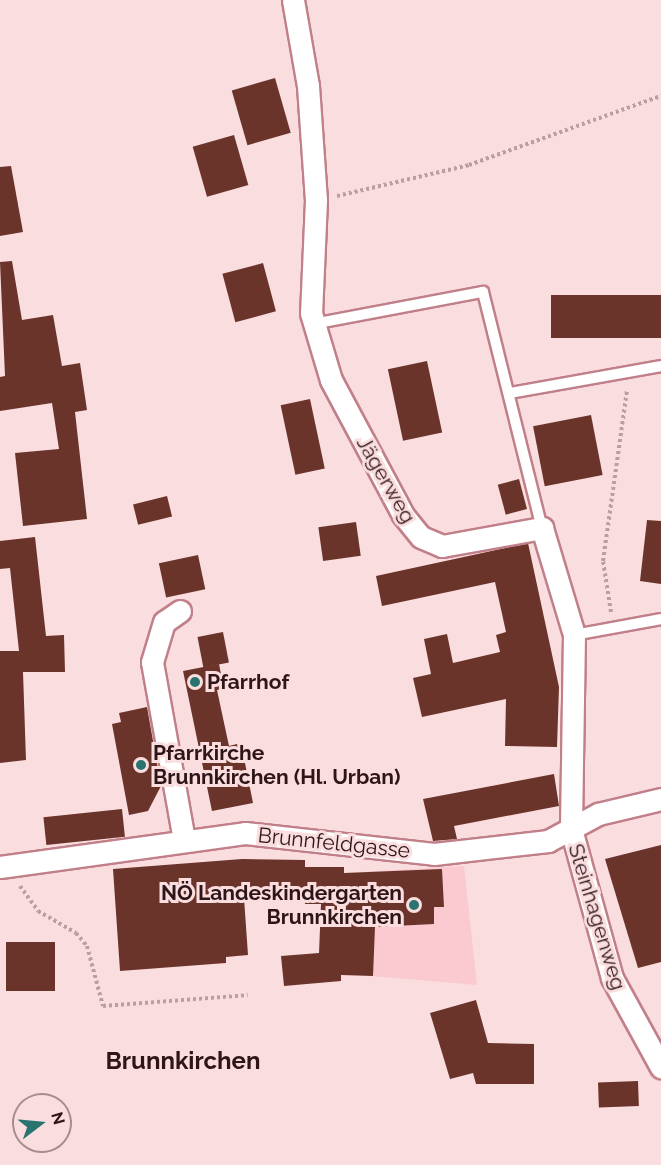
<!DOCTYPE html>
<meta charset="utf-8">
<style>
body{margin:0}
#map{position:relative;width:661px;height:1165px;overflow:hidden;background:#fadddf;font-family:Raleway,sans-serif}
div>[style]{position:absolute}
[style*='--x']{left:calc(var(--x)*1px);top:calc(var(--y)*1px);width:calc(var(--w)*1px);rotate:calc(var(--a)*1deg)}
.built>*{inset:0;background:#facad0}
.building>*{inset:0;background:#6b342b;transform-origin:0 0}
.path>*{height:4px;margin-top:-2px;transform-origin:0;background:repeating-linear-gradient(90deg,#ba9ea1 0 3px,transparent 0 6px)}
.roads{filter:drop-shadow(2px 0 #c18089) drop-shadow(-2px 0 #c18089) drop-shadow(0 2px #c18089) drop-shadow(0 -2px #c18089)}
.lane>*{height:10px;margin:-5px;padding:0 5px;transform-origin:5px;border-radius:5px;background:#fff}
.street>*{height:21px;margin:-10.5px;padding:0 10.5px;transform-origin:10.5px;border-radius:10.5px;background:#fff}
.dots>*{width:16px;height:16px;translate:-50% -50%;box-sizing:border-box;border:3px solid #fadddf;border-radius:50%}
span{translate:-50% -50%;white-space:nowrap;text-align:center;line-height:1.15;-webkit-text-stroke:6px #fadddf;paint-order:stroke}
.street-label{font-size:21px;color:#2d1518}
.poi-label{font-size:21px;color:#2d1518;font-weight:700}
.left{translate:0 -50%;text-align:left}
.right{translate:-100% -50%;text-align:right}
.quarter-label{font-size:24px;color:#2d1518;font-weight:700}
.north{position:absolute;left:12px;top:1093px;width:60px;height:60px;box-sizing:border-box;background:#fadddf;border:2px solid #a88d8f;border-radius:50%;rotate:74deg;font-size:16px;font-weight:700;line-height:24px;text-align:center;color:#2d1518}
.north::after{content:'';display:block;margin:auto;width:21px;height:27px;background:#2a7470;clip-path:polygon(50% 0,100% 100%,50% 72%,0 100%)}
</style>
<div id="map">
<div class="built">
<i style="clip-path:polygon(464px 866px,477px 985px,359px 975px,361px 872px)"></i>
</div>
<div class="building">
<i style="left:275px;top:78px;width:57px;height:45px;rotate:74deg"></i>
<i style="left:234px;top:135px;width:52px;height:43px;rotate:74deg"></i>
<i style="clip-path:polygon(11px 166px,23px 232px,0 236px,0 167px)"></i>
<i style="clip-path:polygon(12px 261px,22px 320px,53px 315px,62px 366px,80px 363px,87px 410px,75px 412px,87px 519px,23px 526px,15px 453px,59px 449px,52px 403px,0 411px,0 377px,5px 376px,0 262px)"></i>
<i style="left:263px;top:263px;width:50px;height:42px;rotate:75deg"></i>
<i style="left:661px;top:295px;width:43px;height:110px;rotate:90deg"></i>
<i style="left:427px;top:361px;width:73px;height:40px;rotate:78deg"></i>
<i style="left:310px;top:399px;width:71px;height:30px;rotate:78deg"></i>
<i style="left:591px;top:415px;width:61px;height:59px;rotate:79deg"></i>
<i style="left:519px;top:479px;width:31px;height:22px;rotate:75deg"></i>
<i style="left:167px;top:496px;width:21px;height:35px;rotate:76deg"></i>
<i style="clip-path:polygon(647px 520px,661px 521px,661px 584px,640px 581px)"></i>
<i style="left:356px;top:522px;width:34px;height:38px;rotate:82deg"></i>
<i style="clip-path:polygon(35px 537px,46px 636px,64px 635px,65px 672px,23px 672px,26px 760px,0 763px,0 651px,19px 651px,10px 568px,0 569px,0 541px)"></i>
<i style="clip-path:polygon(528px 543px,559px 687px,557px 747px,505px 746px,506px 699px,422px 717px,413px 678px,431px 674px,424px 639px,447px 634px,453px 663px,500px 652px,496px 635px,506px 632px,495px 582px,382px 606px,376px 576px)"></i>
<i style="left:198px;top:555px;width:35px;height:40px;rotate:78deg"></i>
<i style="left:223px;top:632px;width:31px;height:26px;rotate:79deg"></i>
<i style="clip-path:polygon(219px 664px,224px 689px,217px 690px,229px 746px,241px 743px,253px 803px,212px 811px,183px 671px)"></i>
<i style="clip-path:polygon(147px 707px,161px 786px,148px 811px,129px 815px,112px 724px,121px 722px,119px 713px)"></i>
<i style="clip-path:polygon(554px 774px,559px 806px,454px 826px,457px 839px,433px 841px,423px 799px)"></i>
<i style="left:122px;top:809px;width:28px;height:79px;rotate:84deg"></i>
<i style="clip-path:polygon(661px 845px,661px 962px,638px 968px,605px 859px)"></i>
<i style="clip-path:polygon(242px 859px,305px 860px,305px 867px,344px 867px,344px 873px,442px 869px,444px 907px,434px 907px,434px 924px,375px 927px,373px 976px,341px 975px,341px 981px,284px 986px,281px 956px,319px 953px,321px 904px,305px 904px,305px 899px,244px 898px,248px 955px,226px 957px,226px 963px,120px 971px,113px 869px)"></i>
<i style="left:6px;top:942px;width:49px;height:49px"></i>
<i style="clip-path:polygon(476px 1000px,488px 1043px,534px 1044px,534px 1084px,476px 1084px,473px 1073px,450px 1079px,430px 1013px)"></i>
<i style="left:638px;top:1081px;width:25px;height:40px;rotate:88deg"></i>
</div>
<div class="path">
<i style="--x:337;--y:196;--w:136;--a:-13.2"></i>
<i style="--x:469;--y:165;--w:204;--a:-19.8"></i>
<i style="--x:611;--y:612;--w:52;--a:-98.9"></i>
<i style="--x:603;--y:561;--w:172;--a:-82"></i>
<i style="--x:20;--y:886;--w:31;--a:54"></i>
<i style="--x:38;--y:911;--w:44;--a:30.1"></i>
<i style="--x:76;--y:933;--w:17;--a:50"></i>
<i style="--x:87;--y:946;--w:62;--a:75.1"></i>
<i style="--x:103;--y:1006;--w:145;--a:-4.3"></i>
</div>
<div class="roads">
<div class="lane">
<i style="--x:313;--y:324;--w:173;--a:-10.7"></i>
<i style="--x:483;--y:292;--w:243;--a:76"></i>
<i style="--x:510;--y:393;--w:153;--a:-10.1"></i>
<i style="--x:574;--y:635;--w:88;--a:-10.4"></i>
</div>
<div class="street">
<i style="--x:293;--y:0;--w:87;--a:80.1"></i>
<i style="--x:308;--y:86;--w:114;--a:86"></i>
<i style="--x:316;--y:200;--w:113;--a:92.5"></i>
<i style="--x:311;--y:313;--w:70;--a:73.4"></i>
<i style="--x:331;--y:380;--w:153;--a:61.9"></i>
<i style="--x:403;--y:515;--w:28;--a:51"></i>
<i style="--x:421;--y:537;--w:23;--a:23"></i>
<i style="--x:442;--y:546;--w:102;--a:-10.2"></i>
<i style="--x:542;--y:528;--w:112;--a:73.3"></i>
<i style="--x:574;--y:635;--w:194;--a:90.9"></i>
<i style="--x:571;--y:829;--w:155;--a:74.6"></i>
<i style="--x:612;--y:978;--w:102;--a:61.2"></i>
<i style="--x:180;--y:611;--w:19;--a:145"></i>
<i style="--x:164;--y:622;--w:42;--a:106.7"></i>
<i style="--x:152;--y:662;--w:181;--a:79.8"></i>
<i style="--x:0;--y:867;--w:247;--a:-7.9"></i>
<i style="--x:245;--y:833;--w:190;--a:6.3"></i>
<i style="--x:434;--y:854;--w:115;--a:-6.5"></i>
<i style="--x:548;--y:841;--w:57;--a:-28.4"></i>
<i style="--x:598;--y:814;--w:65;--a:-13.4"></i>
</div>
</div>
<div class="dots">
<i style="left:195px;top:682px;background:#2a7470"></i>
<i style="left:141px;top:765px;background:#2a7470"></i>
<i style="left:414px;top:905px;background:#2a7470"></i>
</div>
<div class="street-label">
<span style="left:386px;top:480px;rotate:60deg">Jägerweg</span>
<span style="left:334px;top:843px;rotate:6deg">Brunnfeldgasse</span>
<span style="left:597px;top:917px;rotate:73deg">Steinhagenweg</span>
</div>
<div class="poi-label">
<span class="left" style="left:207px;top:682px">Pfarrhof</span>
<span class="left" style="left:153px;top:765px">Pfarrkirche<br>Brunnkirchen (Hl. Urban)</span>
<span class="right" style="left:402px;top:905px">NÖ Landeskindergarten<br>Brunnkirchen</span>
</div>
<div class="quarter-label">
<span style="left:183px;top:1061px">Brunnkirchen</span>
</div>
<div class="north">N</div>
</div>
